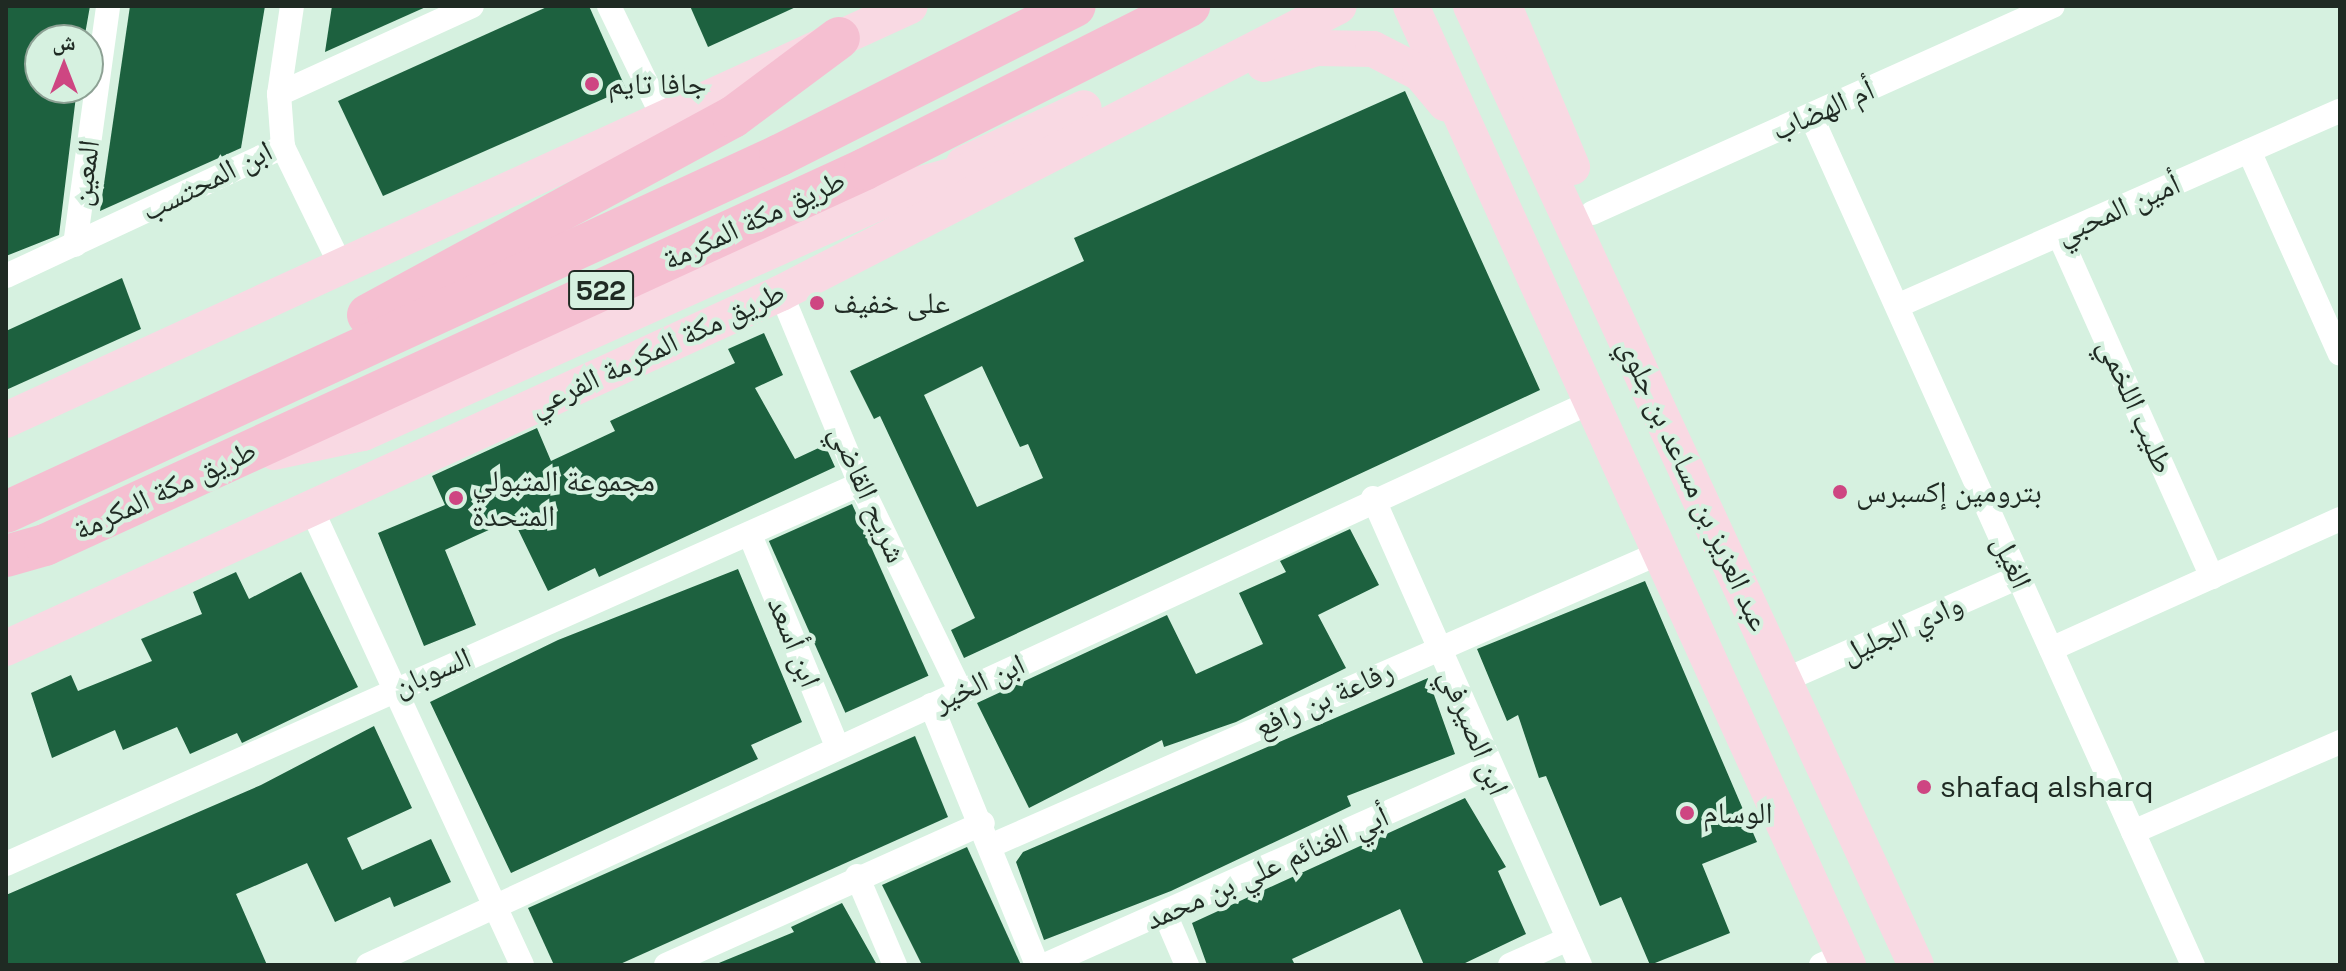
<!DOCTYPE html>
<meta charset="utf-8">
<style>
body{margin:0}
#map{position:relative;width:2346px;height:971px;overflow:hidden;background:#d6f1e0;font-family:"Space Grotesk","Noto Naskh Arabic",sans-serif}
div>[style]{position:absolute}
[style*='--x']{left:calc(var(--x)*1px);top:calc(var(--y)*1px);width:calc(var(--w)*1px);rotate:calc(var(--a)*1deg)}
.building>*{inset:0;background:#1d613f;transform-origin:0 0}
.street>*{height:24px;margin:-12px;padding:0 12px;transform-origin:12px;border-radius:12px;background:#fff}
.primary>*{height:36px;margin:-18px;padding:0 18px;transform-origin:18px;border-radius:18px;background:#f9d9e3}
.highway>*{height:42px;margin:-21px;padding:0 21px;transform-origin:21px;border-radius:21px;background:#f5bfd1}
.dots>*{width:22px;height:22px;translate:-50% -50%;box-sizing:border-box;border:4px solid #d6f1e0;border-radius:50%}
span{translate:-50% -50%;white-space:nowrap;text-align:center;line-height:1.15;-webkit-text-stroke:8px #d6f1e0;paint-order:stroke}
.shield-label span{padding:2px 6px;background:#d6f1e0;border:2px solid;border-radius:6px;-webkit-text-stroke-width:0}
.shield-label{font-size:28px;color:#1f2a23;font-weight:700}
.poi-label{font-size:30px;color:#1f2a23}
.left{translate:0 -50%;text-align:left}
.street-label{font-size:30px;color:#1f2a23}
.frame{position:absolute;inset:0;border:8px solid #1f2a23;pointer-events:none}
.north{position:absolute;left:24px;top:24px;width:80px;height:80px;box-sizing:border-box;background:#d6f1e0;border:2px solid #8da194;border-radius:50%;rotate:0deg;font-size:22px;font-weight:700;line-height:32px;text-align:center;color:#1f2a23}
.north::after{content:'';display:block;margin:auto;width:28px;height:36px;background:#ce4682;clip-path:polygon(50% 0,100% 100%,50% 72%,0 100%)}
</style>
<div id="map">
<div class="building">
<i style="clip-path:polygon(6px 6px,90px 6px,84px 40px,40px 40px,40px 88px,77px 88px,59px 235px,6px 256px)"></i>
<i style="clip-path:polygon(130px 6px,265px 6px,241px 148px,100px 211px)"></i>
<i style="clip-path:polygon(332px 6px,428px 6px,325px 52px)"></i>
<i style="clip-path:polygon(549px 6px,589px 6px,626px 89px,383px 196px,338px 101px)"></i>
<i style="clip-path:polygon(690px 6px,798px 6px,708px 47px)"></i>
<i style="clip-path:polygon(evenodd,1405px 91px,1540px 390px,964px 658px,951px 630px,975px 618px,880px 416px,874px 419px,850px 371px,1084px 261px,1074px 238px,1405px 91px,982px 366px,1020px 447px,1028px 444px,1043px 478px,977px 507px,924px 395px,982px 366px)"></i>
<i style="clip-path:polygon(122px 278px,141px 329px,6px 390px,6px 331px)"></i>
<i style="clip-path:polygon(764px 333px,783px 375px,755px 388px,795px 459px,825px 445px,835px 467px,599px 577px,595px 568px,548px 591px,513px 519px,445px 550px,476px 625px,424px 646px,378px 533px,445px 505px,432px 476px,537px 428px,551px 461px,615px 431px,610px 421px,735px 363px,728px 349px)"></i>
<i style="left:852px;top:504px;width:188px;height:91px;rotate:66deg"></i>
<i style="clip-path:polygon(1350px 529px,1379px 585px,1318px 615px,1346px 668px,1236px 722px,1164px 747px,1162px 740px,1029px 808px,977px 703px,1167px 615px,1196px 674px,1263px 644px,1239px 593px,1286px 572px,1280px 561px)"></i>
<i style="clip-path:polygon(738px 569px,802px 722px,751px 745px,758px 759px,511px 873px,430px 702px,558px 640px)"></i>
<i style="clip-path:polygon(236px 572px,249px 599px,301px 572px,358px 687px,242px 743px,237px 733px,190px 754px,177px 727px,123px 750px,115px 730px,52px 758px,31px 693px,71px 675px,78px 691px,152px 661px,141px 639px,202px 614px,193px 592px)"></i>
<i style="clip-path:polygon(1645px 581px,1757px 842px,1702px 864px,1730px 933px,1650px 965px,1621px 897px,1600px 906px,1546px 776px,1539px 778px,1518px 715px,1507px 721px,1477px 649px)"></i>
<i style="clip-path:polygon(1428px 678px,1455px 754px,1347px 796px,1351px 806px,1171px 891px,1044px 940px,1016px 862px,1023px 852px)"></i>
<i style="clip-path:polygon(374px 726px,412px 808px,347px 838px,362px 870px,431px 839px,451px 882px,394px 907px,390px 897px,335px 922px,307px 863px,236px 894px,267px 965px,6px 965px,6px 895px,261px 785px)"></i>
<i style="clip-path:polygon(915px 736px,948px 817px,618px 965px,554px 965px,528px 908px)"></i>
<i style="clip-path:polygon(1465px 798px,1506px 867px,1498px 871px,1526px 934px,1461px 965px,1424px 965px,1400px 909px,1292px 959px,1295px 965px,1207px 965px,1192px 923px)"></i>
<i style="clip-path:polygon(967px 847px,995px 908px,1021px 965px,922px 965px,882px 885px)"></i>
<i style="clip-path:polygon(842px 903px,877px 965px,714px 965px,794px 932px,791px 927px)"></i>
</div>
<div class="street">
<i style="--x:292;--y:6;--w:89;--a:98.4"></i>
<i style="--x:279;--y:94;--w:53;--a:85.7"></i>
<i style="--x:283;--y:147;--w:132;--a:64"></i>
<i style="--x:609;--y:6;--w:123;--a:64.1"></i>
<i style="--x:279;--y:94;--w:212;--a:-24.5"></i>
<i style="--x:1811;--y:116;--w:931;--a:65.78"></i>
<i style="--x:2249;--y:151;--w:222;--a:65.9"></i>
<i style="--x:1592;--y:213;--w:505;--a:-24.18"></i>
<i style="--x:2059;--y:235;--w:375;--a:65.9"></i>
<i style="--x:75;--y:245;--w:241;--a:-82.1"></i>
<i style="--x:6;--y:276;--w:306;--a:-25"></i>
<i style="--x:781;--y:293;--w:207;--a:67.5"></i>
<i style="--x:860;--y:484;--w:231;--a:64.1"></i>
<i style="--x:1897;--y:306;--w:484;--a:-23.8"></i>
<i style="--x:1373;--y:498;--w:511;--a:66.09"></i>
<i style="--x:312;--y:510;--w:501;--a:65.22"></i>
<i style="--x:750;--y:535;--w:230;--a:67.6"></i>
<i style="--x:2051;--y:649;--w:317;--a:-24.2"></i>
<i style="--x:1785;--y:680;--w:256;--a:-23.8"></i>
<i style="--x:931;--y:705;--w:281;--a:67.8"></i>
<i style="--x:2133;--y:832;--w:226;--a:-23.5"></i>
<i style="--x:990;--y:846;--w:730;--a:-23.65"></i>
<i style="--x:6;--y:864;--w:935;--a:-23.99"></i>
<i style="--x:857;--y:876;--w:97;--a:66.9"></i>
<i style="--x:1165;--y:914;--w:56;--a:66.7"></i>
<i style="--x:368;--y:965;--w:1346;--a:-24.72"></i>
<i style="--x:666;--y:965;--w:347;--a:-24.1"></i>
<i style="--x:1045;--y:965;--w:485;--a:-24"></i>
<i style="--x:1510;--y:965;--w:64;--a:-24.1"></i>
<i style="--x:1821;--y:965;--w:24;--a:-24"></i>
</div>
<div class="primary">
<i style="--x:1411;--y:6;--w:1054;--a:65.5"></i>
<i style="--x:1471;--y:6;--w:1057;--a:65.11"></i>
<i style="--x:1504;--y:6;--w:175;--a:67.1"></i>
<i style="--x:1264;--y:64;--w:55;--a:-16.8"></i>
<i style="--x:1317;--y:48;--w:56;--a:1"></i>
<i style="--x:1373;--y:49;--w:53;--a:27.1"></i>
<i style="--x:1420;--y:73;--w:40;--a:50"></i>
<i style="--x:964;--y:164;--w:132;--a:-25"></i>
<i style="--x:6;--y:420;--w:994;--a:-24.61"></i>
<i style="--x:274;--y:452;--w:91;--a:-12.1"></i>
<i style="--x:363;--y:433;--w:608;--a:-24.08"></i>
<i style="--x:918;--y:185;--w:78;--a:-15.6"></i>
<i style="--x:6;--y:648;--w:852;--a:-24.61"></i>
<i style="--x:781;--y:293;--w:627;--a:-27.22"></i>
</div>
<div class="highway">
<i style="--x:368;--y:315;--w:415;--a:-28.5"></i>
<i style="--x:733;--y:117;--w:132;--a:-36.7"></i>
<i style="--x:6;--y:512;--w:852;--a:-24.76"></i>
<i style="--x:780;--y:155;--w:330;--a:-26.8"></i>
<i style="--x:6;--y:556;--w:41;--a:-15.8"></i>
<i style="--x:45;--y:545;--w:902;--a:-24.63"></i>
<i style="--x:865;--y:169;--w:363;--a:-26.7"></i>
</div>
<div class="dots">
<i style="left:592px;top:84px;background:#ce4682"></i>
<i style="left:817px;top:303px;background:#ce4682"></i>
<i style="left:1840px;top:492px;background:#ce4682"></i>
<i style="left:456px;top:498px;background:#ce4682"></i>
<i style="left:1924px;top:787px;background:#ce4682"></i>
<i style="left:1687px;top:813px;background:#ce4682"></i>
</div>
<div class="shield-label">
<span style="left:601px;top:290px">522</span>
</div>
<div class="poi-label">
<span class="left" style="left:608px;top:84px">جافا تايم</span>
<span class="left" style="left:833px;top:303px">على خفيف</span>
<span class="left" style="left:472px;top:498px">مجموعة المتبولي<br>المتحدة</span>
<span class="left" style="left:1856px;top:492px">بترومين إكسبرس</span>
<span class="left" style="left:1940px;top:787px">shafaq alsharq</span>
<span class="left" style="left:1703px;top:813px">الوسام</span>
</div>
<div class="street-label">
<span style="left:1823px;top:110px;rotate:-24deg">أم الهضاب</span>
<span style="left:85px;top:173px;rotate:-82deg">المعين</span>
<span style="left:207px;top:181px;rotate:-27deg">ابن المحتسب</span>
<span style="left:2118px;top:209px;rotate:-24deg">أمين المحبي</span>
<span style="left:754px;top:220px;rotate:-25deg">طريق مكة المكرمة</span>
<span style="left:657px;top:349px;rotate:-25deg">طريق مكة المكرمة الفرعي</span>
<span style="left:2136px;top:406px;rotate:66deg">طليب اللخمي</span>
<span style="left:1694px;top:485px;rotate:65deg">عبد العزيز بن مساعد بن جلوي</span>
<span style="left:165px;top:490px;rotate:-25deg">طريق مكة المكرمة</span>
<span style="left:868px;top:494px;rotate:66deg">شريح القاضي</span>
<span style="left:2012px;top:562px;rotate:66deg">الغيل</span>
<span style="left:1902px;top:629px;rotate:-24deg">وادي الجليل</span>
<span style="left:794px;top:642px;rotate:68deg">ابن أسعد</span>
<span style="left:432px;top:672px;rotate:-23deg">السوبان</span>
<span style="left:979px;top:683px;rotate:-25deg">ابن الخير</span>
<span style="left:1324px;top:699px;rotate:-24deg">رفاعة بن رافع</span>
<span style="left:1474px;top:732px;rotate:67deg">ابن الصيرفي</span>
<span style="left:1267px;top:868px;rotate:-24deg">أبي الغنائم علي بن محمد</span>
</div>
<div class="frame"></div>
<div class="north">ش</div>
</div>
